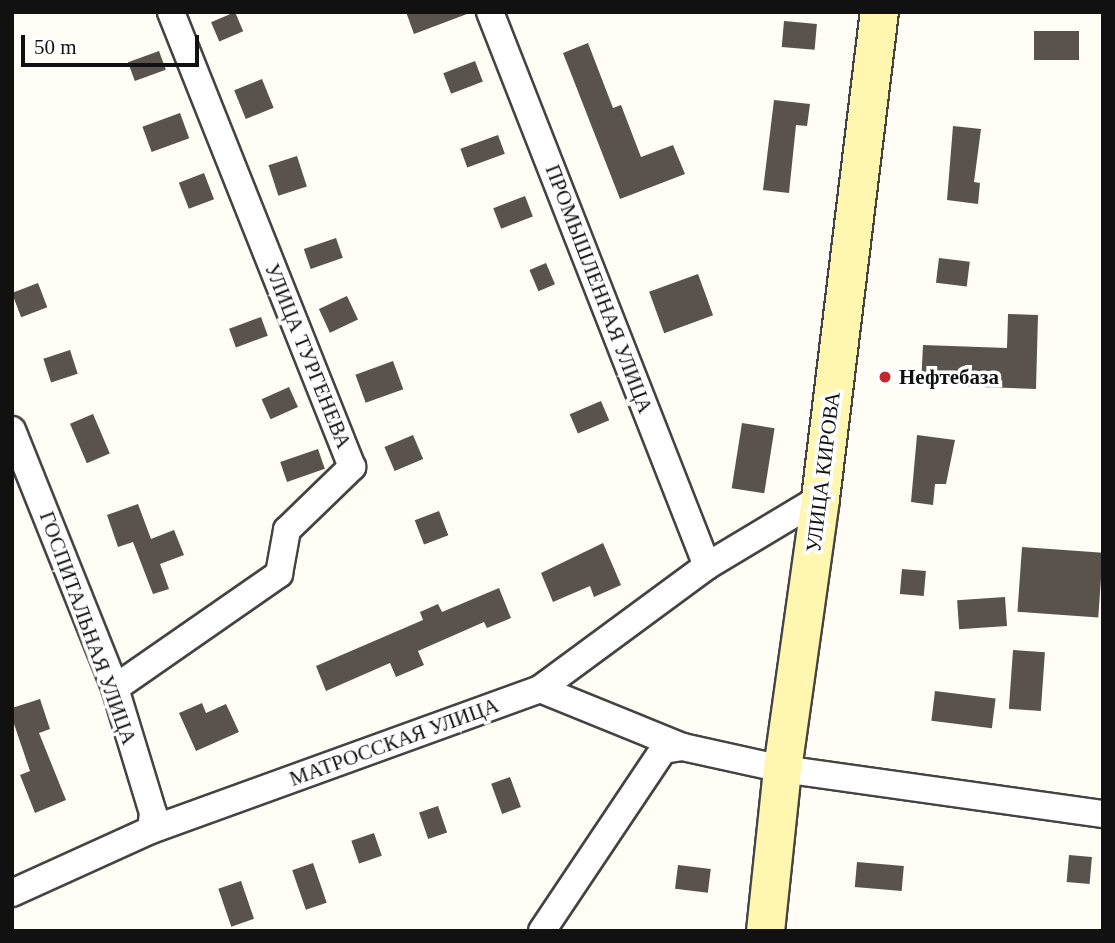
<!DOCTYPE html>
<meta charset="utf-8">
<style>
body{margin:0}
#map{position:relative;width:1115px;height:943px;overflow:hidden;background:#fffdf5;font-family:Georgia,serif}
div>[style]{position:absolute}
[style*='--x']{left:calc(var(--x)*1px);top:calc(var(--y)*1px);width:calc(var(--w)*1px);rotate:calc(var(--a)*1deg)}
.building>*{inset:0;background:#5a524d;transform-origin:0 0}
.roads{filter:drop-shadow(2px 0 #444) drop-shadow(-2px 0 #444) drop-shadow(0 2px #444) drop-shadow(0 -2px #444)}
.street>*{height:26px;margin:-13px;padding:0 13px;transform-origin:13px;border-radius:13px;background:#fff}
.secondary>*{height:37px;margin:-18.5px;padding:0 18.5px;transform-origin:18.5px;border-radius:18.5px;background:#fff6b0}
.dots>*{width:19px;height:19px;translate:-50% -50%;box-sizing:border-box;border:4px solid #fff;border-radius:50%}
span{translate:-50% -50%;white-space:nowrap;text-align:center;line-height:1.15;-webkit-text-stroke:7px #fff;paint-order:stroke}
.street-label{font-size:21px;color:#111}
.poi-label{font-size:21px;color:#111;font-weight:700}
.left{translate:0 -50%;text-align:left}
.frame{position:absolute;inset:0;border:14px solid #111;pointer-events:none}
.scale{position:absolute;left:21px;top:35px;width:178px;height:32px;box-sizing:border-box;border:4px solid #111;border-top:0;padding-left:9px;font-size:21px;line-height:24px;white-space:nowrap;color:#111;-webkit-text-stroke:5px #fff;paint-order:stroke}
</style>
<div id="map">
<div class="building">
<i style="left:235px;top:12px;width:21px;height:26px;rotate:67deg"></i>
<i style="clip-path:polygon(406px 12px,467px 12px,467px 14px,414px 34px)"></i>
<i style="left:784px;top:21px;width:33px;height:26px;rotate:5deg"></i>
<i style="left:1034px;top:31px;width:45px;height:29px"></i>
<i style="clip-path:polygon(588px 43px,613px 108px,621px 105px,641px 157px,673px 145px,685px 174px,620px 199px,563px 53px)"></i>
<i style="left:159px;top:51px;width:20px;height:33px;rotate:70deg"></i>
<i style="left:475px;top:61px;width:22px;height:34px;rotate:69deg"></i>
<i style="left:262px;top:79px;width:31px;height:30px;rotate:68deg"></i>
<i style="clip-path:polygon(774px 100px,810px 104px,807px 126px,796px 125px,789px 193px,763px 190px)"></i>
<i style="left:180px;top:113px;width:27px;height:40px;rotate:70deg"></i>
<i style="clip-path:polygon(953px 126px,981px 129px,974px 182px,980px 183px,978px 204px,947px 200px)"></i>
<i style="left:498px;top:135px;width:20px;height:40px;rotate:70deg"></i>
<i style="left:297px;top:156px;width:32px;height:30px;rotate:72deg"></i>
<i style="left:204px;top:173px;width:28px;height:27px;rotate:69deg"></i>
<i style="left:525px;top:196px;width:22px;height:34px;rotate:69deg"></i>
<i style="left:336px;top:238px;width:21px;height:34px;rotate:71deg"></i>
<i style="left:939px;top:258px;width:31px;height:25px;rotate:7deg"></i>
<i style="left:546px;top:263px;width:23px;height:18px;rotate:67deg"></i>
<i style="left:698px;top:274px;width:44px;height:52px;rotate:70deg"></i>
<i style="left:38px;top:283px;width:26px;height:28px;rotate:69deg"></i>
<i style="left:347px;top:296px;width:26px;height:31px;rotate:65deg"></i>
<i style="clip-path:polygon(1008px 314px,1038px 315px,1036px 389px,921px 385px,923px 345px,1007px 348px)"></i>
<i style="left:261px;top:317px;width:20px;height:34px;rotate:70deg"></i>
<i style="left:70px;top:350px;width:25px;height:28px;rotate:72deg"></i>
<i style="left:393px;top:361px;width:30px;height:40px;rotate:70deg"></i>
<i style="left:289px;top:387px;width:22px;height:30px;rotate:66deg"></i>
<i style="left:601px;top:401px;width:21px;height:34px;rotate:67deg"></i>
<i style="left:93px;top:414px;width:43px;height:25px;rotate:67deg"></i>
<i style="left:742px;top:423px;width:33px;height:66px;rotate:9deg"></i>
<i style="left:413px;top:435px;width:26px;height:31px;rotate:67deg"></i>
<i style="clip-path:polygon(917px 435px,955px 440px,946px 484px,935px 484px,933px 505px,911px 502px)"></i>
<i style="left:318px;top:449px;width:21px;height:40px;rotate:71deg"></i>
<i style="clip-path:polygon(138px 504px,151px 539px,174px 530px,184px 555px,160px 564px,169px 589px,153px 594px,133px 542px,118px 547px,107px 515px)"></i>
<i style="left:439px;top:511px;width:26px;height:26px;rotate:69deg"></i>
<i style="clip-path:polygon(603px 543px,621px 585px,594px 597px,590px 586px,553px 602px,541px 573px)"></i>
<i style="left:1022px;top:547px;width:81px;height:65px;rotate:4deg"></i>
<i style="left:902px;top:569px;width:24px;height:25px;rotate:5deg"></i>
<i style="clip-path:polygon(499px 588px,511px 618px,487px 628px,484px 622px,418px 651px,424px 665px,396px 677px,390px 663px,326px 691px,316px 666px,423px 620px,420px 612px,438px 604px,442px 612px)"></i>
<i style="left:1005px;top:597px;width:29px;height:48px;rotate:86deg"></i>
<i style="left:1013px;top:650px;width:32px;height:59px;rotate:4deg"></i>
<i style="left:935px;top:691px;width:61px;height:30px;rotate:7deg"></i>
<i style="clip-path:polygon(40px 699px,50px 729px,39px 733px,66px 800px,35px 813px,20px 775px,30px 771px,12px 718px,12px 708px)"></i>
<i style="clip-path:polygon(202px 703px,206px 713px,226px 704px,239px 732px,196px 751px,179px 713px)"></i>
<i style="left:510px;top:777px;width:32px;height:20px;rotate:70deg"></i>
<i style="left:438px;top:806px;width:28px;height:20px;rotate:71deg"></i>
<i style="left:374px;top:833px;width:24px;height:24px;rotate:71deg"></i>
<i style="left:1069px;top:855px;width:23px;height:27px;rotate:5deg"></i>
<i style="left:857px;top:862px;width:47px;height:25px;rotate:5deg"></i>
<i style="left:313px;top:863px;width:42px;height:22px;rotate:71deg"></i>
<i style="left:678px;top:865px;width:33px;height:24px;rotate:7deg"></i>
<i style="left:241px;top:881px;width:40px;height:24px;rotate:71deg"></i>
</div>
<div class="roads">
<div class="street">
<i style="--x:490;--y:12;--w:595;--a:68.61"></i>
<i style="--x:12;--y:430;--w:278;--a:68.2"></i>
<i style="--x:115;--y:688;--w:131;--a:73.1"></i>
<i style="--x:153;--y:813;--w:17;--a:97"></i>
<i style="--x:115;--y:688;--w:200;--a:-34.8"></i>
<i style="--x:279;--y:574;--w:45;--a:-79.7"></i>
<i style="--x:287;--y:530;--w:91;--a:-44.1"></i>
<i style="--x:352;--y:467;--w:490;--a:-111.7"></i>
<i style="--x:540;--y:689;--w:207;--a:-36.4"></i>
<i style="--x:707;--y:566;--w:132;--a:-31"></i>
<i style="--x:12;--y:893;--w:153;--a:-24.4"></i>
<i style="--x:151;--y:830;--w:414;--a:-19.9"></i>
<i style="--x:540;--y:689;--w:154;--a:22.1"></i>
<i style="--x:683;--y:747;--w:101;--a:12.5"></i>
<i style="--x:782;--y:769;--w:324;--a:8"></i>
<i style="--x:542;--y:931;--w:218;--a:-56.2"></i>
<i style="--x:663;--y:750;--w:20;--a:-9"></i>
</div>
<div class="secondary">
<i style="--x:765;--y:931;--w:163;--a:-84"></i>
<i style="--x:782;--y:769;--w:274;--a:-82"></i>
<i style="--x:820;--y:498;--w:490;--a:-83.1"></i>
</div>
</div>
<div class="dots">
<i style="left:885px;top:377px;background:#c4262e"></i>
</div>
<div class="street-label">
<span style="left:599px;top:289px;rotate:69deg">ПРОМЫШЛЕННАЯ УЛИЦА</span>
<span style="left:308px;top:356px;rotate:68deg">УЛИЦА ТУРГЕНЕВА</span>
<span style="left:823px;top:472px;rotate:-83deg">УЛИЦА КИРОВА</span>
<span style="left:88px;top:628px;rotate:70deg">ГОСПИТАЛЬНАЯ УЛИЦА</span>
<span style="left:394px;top:742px;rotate:-20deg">МАТРОССКАЯ УЛИЦА</span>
</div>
<div class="poi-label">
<span class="left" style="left:899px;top:377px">Нефтебаза</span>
</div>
<div class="frame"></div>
<div class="scale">50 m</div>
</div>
